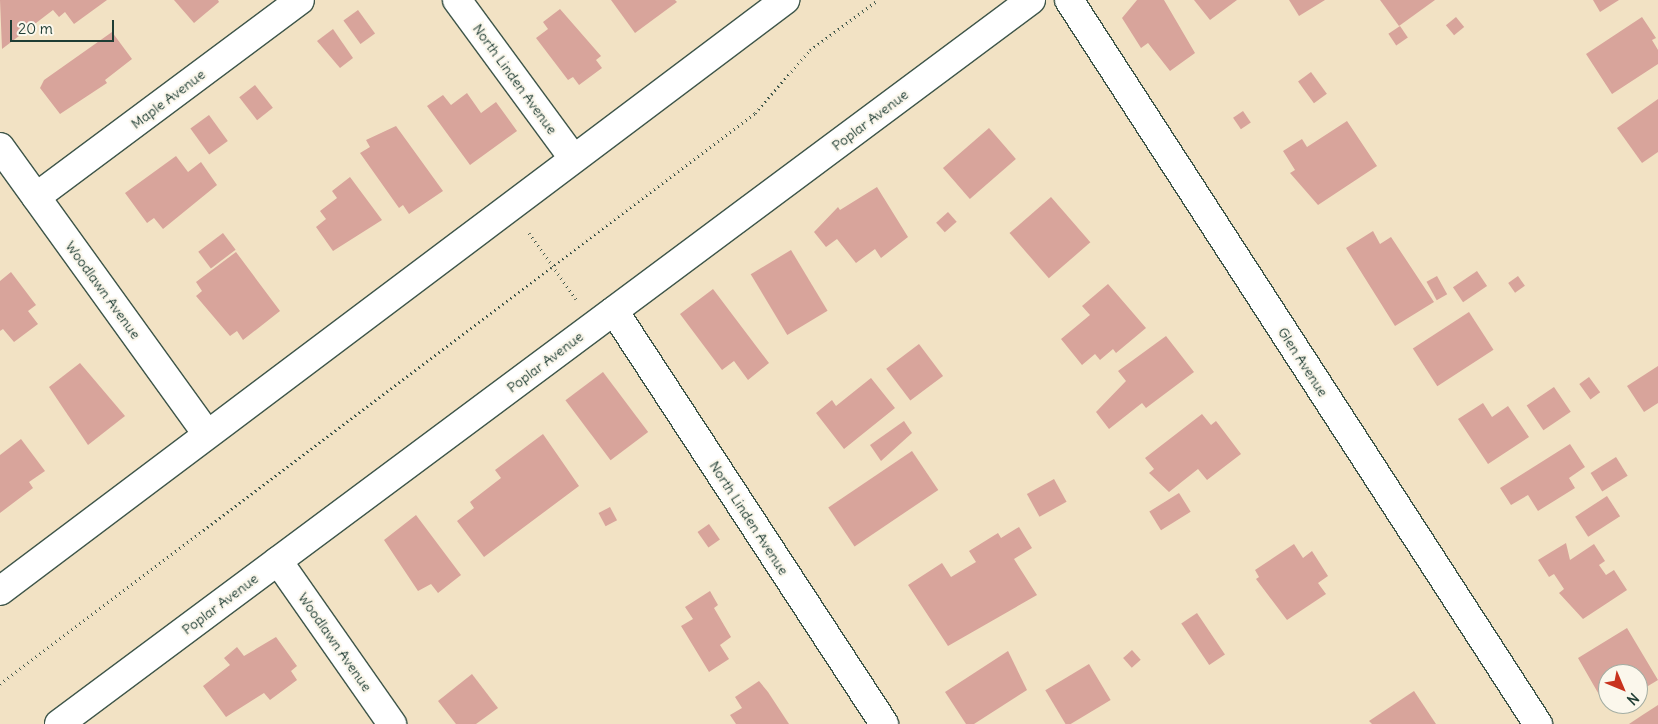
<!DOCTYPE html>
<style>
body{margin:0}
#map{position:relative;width:1658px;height:724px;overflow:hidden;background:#f2e2c4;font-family:Delius,sans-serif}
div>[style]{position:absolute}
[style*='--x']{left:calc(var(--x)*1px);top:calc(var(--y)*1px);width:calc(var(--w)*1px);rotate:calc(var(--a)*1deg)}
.building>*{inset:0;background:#d8a49b;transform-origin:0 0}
.path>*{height:3px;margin-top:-1.5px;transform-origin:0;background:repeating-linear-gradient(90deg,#3f564a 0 1px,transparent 0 5px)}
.roads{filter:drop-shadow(1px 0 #3f564a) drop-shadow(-1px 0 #3f564a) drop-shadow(0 1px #3f564a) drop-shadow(0 -1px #3f564a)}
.street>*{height:28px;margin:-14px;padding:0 14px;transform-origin:14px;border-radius:14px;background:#fff}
span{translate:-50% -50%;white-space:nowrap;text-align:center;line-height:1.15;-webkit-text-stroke:4.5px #fbf7ec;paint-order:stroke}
.street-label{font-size:14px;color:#1f3d34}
.north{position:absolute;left:1598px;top:664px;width:50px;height:50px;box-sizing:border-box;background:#fbf7ec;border:1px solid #a3ada2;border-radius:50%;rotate:135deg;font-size:14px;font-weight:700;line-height:20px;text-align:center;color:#1f3d34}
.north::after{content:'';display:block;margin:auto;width:18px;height:22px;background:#c8321e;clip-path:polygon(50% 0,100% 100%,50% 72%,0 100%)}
.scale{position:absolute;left:10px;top:20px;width:104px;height:22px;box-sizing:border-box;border:2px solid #1f3d34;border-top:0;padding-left:6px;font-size:15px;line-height:18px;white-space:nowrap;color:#1f3d34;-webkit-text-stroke:4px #fbf7ec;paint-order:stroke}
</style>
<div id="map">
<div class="building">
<i style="clip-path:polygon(0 0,107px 0,74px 24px,65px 12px,59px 17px,53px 10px,2px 49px)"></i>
<i style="clip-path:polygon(174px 0,218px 0,219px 2px,194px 23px)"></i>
<i style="clip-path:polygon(611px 0,675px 0,677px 2px,635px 33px)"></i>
<i style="clip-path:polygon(1137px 0,1164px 0,1195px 53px,1170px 71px,1148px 43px,1141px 48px,1122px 18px)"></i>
<i style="clip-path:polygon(1194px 0,1237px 0,1210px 20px)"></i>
<i style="clip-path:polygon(1289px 0,1325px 0,1299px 16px)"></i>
<i style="clip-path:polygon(1380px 0,1435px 0,1399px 26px)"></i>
<i style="clip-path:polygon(1593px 0,1619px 0,1600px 12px)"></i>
<i style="clip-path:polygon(560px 9px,601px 56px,596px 60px,602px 68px,579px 85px,573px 77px,568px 80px,536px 38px,548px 29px,543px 22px)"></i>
<i style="left:358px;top:10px;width:29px;height:18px;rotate:54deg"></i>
<i style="left:1456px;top:17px;width:13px;height:13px;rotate:51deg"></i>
<i style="clip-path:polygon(1642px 17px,1656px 38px,1652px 40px,1658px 50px,1658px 64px,1612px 94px,1586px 54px)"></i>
<i style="left:1400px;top:26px;width:14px;height:14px;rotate:56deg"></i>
<i style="clip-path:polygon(333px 29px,353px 58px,340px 68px,317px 41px)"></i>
<i style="clip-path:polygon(112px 32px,132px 59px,105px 80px,107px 83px,60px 114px,40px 88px,44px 80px)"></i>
<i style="left:1311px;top:72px;width:27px;height:16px;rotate:54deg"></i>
<i style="left:255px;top:85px;width:29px;height:20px;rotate:52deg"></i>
<i style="clip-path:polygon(467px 93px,481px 113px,496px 102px,517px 131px,470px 165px,427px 106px,443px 95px,451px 105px)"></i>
<i style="clip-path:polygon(1658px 99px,1658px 152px,1642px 163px,1617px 128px)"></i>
<i style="left:1243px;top:111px;width:14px;height:12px;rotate:56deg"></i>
<i style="left:209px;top:115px;width:32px;height:23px;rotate:54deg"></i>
<i style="clip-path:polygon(1347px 121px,1377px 166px,1318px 205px,1290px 173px,1295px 170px,1283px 151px,1302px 139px,1307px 147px)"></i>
<i style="clip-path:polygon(396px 126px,443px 191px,409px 214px,403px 205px,399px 208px,360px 153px,370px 147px,366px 140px)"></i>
<i style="left:989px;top:128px;width:41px;height:61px;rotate:49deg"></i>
<i style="clip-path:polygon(176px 156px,188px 172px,201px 162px,217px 185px,163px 229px,154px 218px,147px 223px,125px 193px)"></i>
<i style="clip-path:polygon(350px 177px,382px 220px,333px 251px,316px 227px,326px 219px,320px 211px,337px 198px,332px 191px)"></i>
<i style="clip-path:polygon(877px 187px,908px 237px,881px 258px,875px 249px,856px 263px,837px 239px,826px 247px,814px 232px,838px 207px,840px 210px)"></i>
<i style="left:1051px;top:197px;width:60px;height:55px;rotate:49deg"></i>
<i style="left:948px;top:212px;width:13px;height:16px;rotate:48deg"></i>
<i style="clip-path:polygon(1373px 231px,1380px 244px,1391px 237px,1434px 302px,1395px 326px,1346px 248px)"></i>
<i style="left:223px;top:233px;width:21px;height:31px;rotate:53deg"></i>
<i style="left:791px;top:250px;width:71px;height:47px;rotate:59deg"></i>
<i style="clip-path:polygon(236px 252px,280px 311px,243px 340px,237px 331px,230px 336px,196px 296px,202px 291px,196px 282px)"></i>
<i style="left:1477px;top:271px;width:18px;height:29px;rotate:56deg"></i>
<i style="clip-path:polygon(11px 272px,36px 305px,28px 311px,38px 324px,14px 342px,3px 329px,0 331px,0 281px)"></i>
<i style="left:1437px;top:276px;width:21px;height:12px;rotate:61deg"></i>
<i style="left:1518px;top:276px;width:12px;height:12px;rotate:55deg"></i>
<i style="clip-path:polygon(1108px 284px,1146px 328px,1116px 353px,1113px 349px,1100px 360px,1095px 354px,1082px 365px,1061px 339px,1090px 315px,1082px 306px)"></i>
<i style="clip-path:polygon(713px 289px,769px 363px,748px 380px,734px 361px,722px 370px,680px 314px)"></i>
<i style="left:1469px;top:312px;width:45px;height:67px;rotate:57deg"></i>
<i style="clip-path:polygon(1166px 336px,1194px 372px,1146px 408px,1142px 403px,1109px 429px,1096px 412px,1126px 381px,1118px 371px)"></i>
<i style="left:919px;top:344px;width:40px;height:41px;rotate:53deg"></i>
<i style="clip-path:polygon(80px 363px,125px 416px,88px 445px,49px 387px)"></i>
<i style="clip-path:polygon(1658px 366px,1658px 403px,1644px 412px,1627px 386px)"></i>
<i style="left:603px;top:372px;width:75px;height:47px;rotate:53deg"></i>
<i style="left:1589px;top:377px;width:19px;height:12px;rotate:54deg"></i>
<i style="clip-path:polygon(871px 378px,895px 408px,844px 449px,816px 413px,832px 400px,836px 406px)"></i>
<i style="left:1554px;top:387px;width:30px;height:33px;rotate:56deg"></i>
<i style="clip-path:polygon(1483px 403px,1492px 417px,1508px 406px,1529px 437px,1488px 464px,1458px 419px)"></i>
<i style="clip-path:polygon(1202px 414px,1211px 425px,1216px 421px,1241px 454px,1207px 480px,1198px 469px,1169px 492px,1149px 473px,1154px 469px,1145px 458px)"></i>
<i style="clip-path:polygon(904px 421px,912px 433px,881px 461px,870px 445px)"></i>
<i style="clip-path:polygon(543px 434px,579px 486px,484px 557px,457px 521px,474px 508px,470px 502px,501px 478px,495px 470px)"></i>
<i style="clip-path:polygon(21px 439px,45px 471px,29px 482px,33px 488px,0 513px,0 455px)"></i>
<i style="clip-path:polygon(1570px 444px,1585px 467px,1569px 478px,1575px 488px,1538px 511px,1528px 495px,1511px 505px,1500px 488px)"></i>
<i style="left:912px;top:451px;width:47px;height:101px;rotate:56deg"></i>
<i style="left:1616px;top:457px;width:22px;height:30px;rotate:58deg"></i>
<i style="left:1054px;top:479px;width:26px;height:31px;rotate:61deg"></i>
<i style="left:1179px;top:493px;width:22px;height:35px;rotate:58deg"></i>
<i style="left:1607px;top:496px;width:24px;height:38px;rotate:57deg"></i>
<i style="left:610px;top:507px;width:15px;height:13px;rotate:62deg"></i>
<i style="clip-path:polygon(416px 515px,461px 575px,438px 593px,431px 584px,418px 591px,384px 540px)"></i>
<i style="left:709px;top:524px;width:19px;height:14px;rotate:55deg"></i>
<i style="clip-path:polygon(1019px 527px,1032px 548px,1014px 559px,1037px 595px,948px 646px,908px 585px,942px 563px,951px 577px,976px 562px,969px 551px,998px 533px,1001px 538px)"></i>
<i style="clip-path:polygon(1566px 543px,1570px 560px,1594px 544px,1605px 561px,1599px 565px,1606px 575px,1614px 570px,1627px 590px,1583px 619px,1559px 593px,1564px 589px,1554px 574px,1549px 577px,1538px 560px)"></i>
<i style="clip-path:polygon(1294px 544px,1303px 558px,1312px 551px,1328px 576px,1318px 583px,1326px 594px,1287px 620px,1256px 579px,1259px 577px,1255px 570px)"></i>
<i style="clip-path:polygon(710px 591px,718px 605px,714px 608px,731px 637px,720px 645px,729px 659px,709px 672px,681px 626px,693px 619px,685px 607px)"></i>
<i style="left:1197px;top:613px;width:50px;height:19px;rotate:56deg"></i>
<i style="clip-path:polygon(1627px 628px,1658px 680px,1638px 692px,1638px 674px,1608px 674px,1605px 705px,1578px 658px)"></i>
<i style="clip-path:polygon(276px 637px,297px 666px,291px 671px,297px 680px,270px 700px,264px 693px,226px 717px,203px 686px,230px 665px,224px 658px,237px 647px,244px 656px)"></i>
<i style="left:1132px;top:650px;width:13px;height:12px;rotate:48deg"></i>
<i style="clip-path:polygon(1008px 651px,1027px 690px,974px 724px,966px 724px,945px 692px)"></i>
<i style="left:1089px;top:664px;width:42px;height:51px;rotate:59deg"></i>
<i style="clip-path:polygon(472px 674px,498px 708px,476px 724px,456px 724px,438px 701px)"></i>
<i style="clip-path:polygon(759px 681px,768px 692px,789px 724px,736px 724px,730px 715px,742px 708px,735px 697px)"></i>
<i style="clip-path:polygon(1414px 691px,1436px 724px,1372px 724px,1369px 721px)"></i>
<i style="clip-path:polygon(1658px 705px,1658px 724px,1629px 724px,1641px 716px)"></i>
</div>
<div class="path">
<i style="--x:529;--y:233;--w:81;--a:54.5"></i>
<i style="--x:0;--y:684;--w:947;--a:-37.1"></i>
<i style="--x:755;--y:113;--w:84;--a:-48.9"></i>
<i style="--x:810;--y:50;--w:84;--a:-36.3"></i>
</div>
<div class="roads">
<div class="street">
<i style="--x:457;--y:0;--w:196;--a:53.7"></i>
<i style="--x:1069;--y:0;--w:863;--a:57.07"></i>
<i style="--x:0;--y:147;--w:352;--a:54.2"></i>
<i style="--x:36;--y:197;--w:329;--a:-36.7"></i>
<i style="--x:614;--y:311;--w:493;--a:56.8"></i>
<i style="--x:278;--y:561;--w:199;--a:55"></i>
<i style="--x:0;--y:591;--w:983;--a:-36.97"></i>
<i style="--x:59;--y:724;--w:1212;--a:-36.68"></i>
</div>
</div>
<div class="street-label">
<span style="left:515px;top:79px;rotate:54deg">North Linden Avenue</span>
<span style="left:168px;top:99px;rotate:-37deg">Maple Avenue</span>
<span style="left:870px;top:120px;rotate:-37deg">Poplar Avenue</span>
<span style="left:103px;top:290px;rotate:54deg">Woodlawn Avenue</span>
<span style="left:545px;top:362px;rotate:-37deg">Poplar Avenue</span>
<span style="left:1303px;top:362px;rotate:57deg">Glen Avenue</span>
<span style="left:749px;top:518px;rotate:57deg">North Linden Avenue</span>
<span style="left:220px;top:604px;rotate:-37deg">Poplar Avenue</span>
<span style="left:335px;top:642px;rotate:55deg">Woodlawn Avenue</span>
</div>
<div class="north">N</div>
<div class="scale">20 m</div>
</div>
